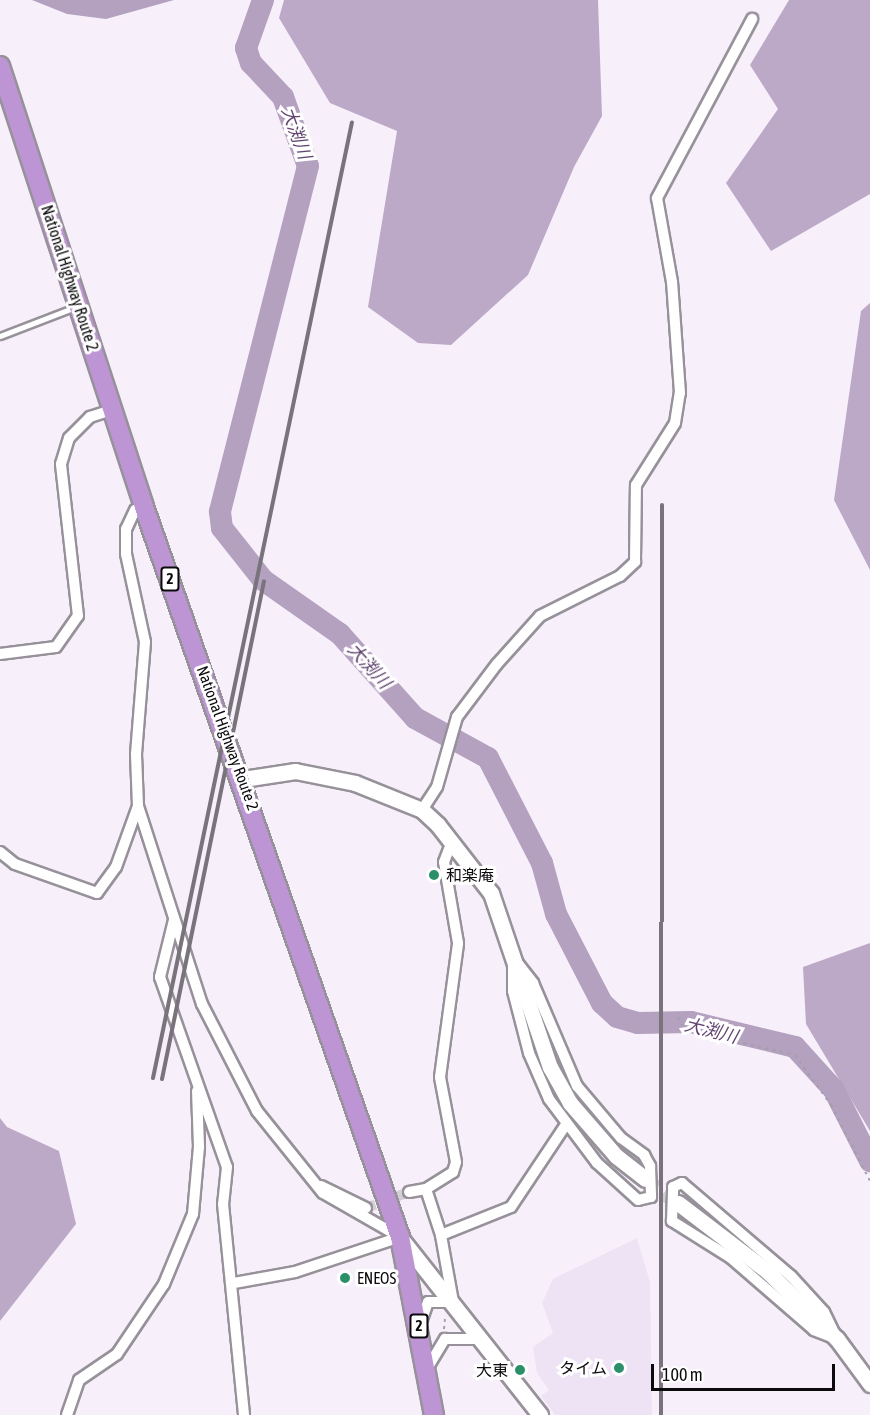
<!DOCTYPE html>
<meta charset="utf-8">
<style>
body{margin:0}
#map{position:relative;width:870px;height:1415px;overflow:hidden;background:#f7f0fb;font-family:"Asap Condensed","Noto Sans JP",sans-serif}
div>[style]{position:absolute}
[style*='--x']{left:calc(var(--x)*1px);top:calc(var(--y)*1px);width:calc(var(--w)*1px);rotate:calc(var(--a)*1deg)}
.built>*{inset:0;background:#ede3f4}
.forest>*{inset:0;background:#bca8c7}
.water>*{inset:0;background:#b4a0bf}
.river>*{height:22px;margin:-11px;padding:0 11px;transform-origin:11px;border-radius:11px;background:#b4a0bf}
.street-tunnel>*{height:10px;margin-top:-5px;transform-origin:0;background:repeating-linear-gradient(90deg,#d4ced7 0 10px,transparent 0 15px)}
.secondary-tunnel>*{height:15px;margin-top:-7.5px;transform-origin:0;background:repeating-linear-gradient(90deg,#d4ced7 0 15px,transparent 0 23px)}
.path>*{height:2px;margin-top:-1px;transform-origin:0;background:repeating-linear-gradient(90deg,#a49ea7 0 3px,transparent 0 7.5px)}
.roads{filter:drop-shadow(2px 0 #97919a) drop-shadow(-2px 0 #97919a) drop-shadow(0 2px #97919a) drop-shadow(0 -2px #97919a)}
.lane>*{height:5px;margin:-2.5px;padding:0 2.5px;transform-origin:2.5px;border-radius:2.5px;background:#fff}
.street>*{height:10px;margin:-5px;padding:0 5px;transform-origin:5px;border-radius:5px;background:#fff}
.secondary>*{height:15px;margin:-7.5px;padding:0 7.5px;transform-origin:7.5px;border-radius:7.5px;background:#fff}
.highway>*{height:18px;margin:-9px;padding:0 9px;transform-origin:9px;border-radius:9px;background:#be95d4}
.rail>*{height:4px;margin:-2px;padding:0 2px;transform-origin:2px;border-radius:2px;background:#79747c}
.dots>*{width:16px;height:16px;translate:-50% -50%;box-sizing:border-box;border:3px solid #fff;border-radius:50%}
span{translate:-50% -50%;white-space:nowrap;text-align:center;line-height:1.15;-webkit-text-stroke:6px #fff;paint-order:stroke}
.shield-label span{padding:2px 4px;background:#fff;border:2px solid;border-radius:4px;-webkit-text-stroke-width:0}
.shield-label{font-size:15px;color:#0d0a0e;font-weight:700}
.street-label{font-size:16px;color:#0d0a0e}
.poi-label{font-size:16px;color:#0d0a0e}
.left{translate:0 -50%;text-align:left}
.right{translate:-100% -50%;text-align:right}
.water-label{font-size:18px;color:#614470;font-style:italic}
.scale{position:absolute;left:651px;top:1364px;width:184px;height:27px;box-sizing:border-box;border:3px solid #0d0a0e;border-top:0;padding-left:8px;font-size:18px;line-height:21px;white-space:nowrap;color:#0d0a0e;-webkit-text-stroke:4px #fff;paint-order:stroke}
</style>
<div id="map">
<div class="built">
<i style="clip-path:polygon(637px 1238px,650px 1282px,652px 1415px,555px 1415px,541px 1396px,549px 1390px,537px 1373px,533px 1347px,553px 1333px,542px 1303px,553px 1279px)"></i>
</div>
<div class="forest">
<i style="clip-path:polygon(284px 0,598px 0,602px 116px,574px 167px,528px 275px,451px 345px,418px 343px,368px 307px,397px 131px,330px 103px,279px 18px)"></i>
<i style="clip-path:polygon(789px 0,870px 0,870px 194px,771px 251px,726px 183px,778px 109px,750px 65px)"></i>
<i style="clip-path:polygon(870px 303px,870px 570px,834px 500px,861px 311px)"></i>
<i style="clip-path:polygon(870px 943px,870px 1131px,806px 1024px,803px 967px)"></i>
<i style="clip-path:polygon(0 1118px,7px 1127px,59px 1151px,76px 1224px,0 1321px)"></i>
</div>
<div class="water">
<i style="clip-path:polygon(32px 0,174px 0,106px 19px,67px 14px)"></i>
</div>
<div class="river">
<i style="--x:263;--y:0;--w:51;--a:109.5"></i>
<i style="--x:246;--y:48;--w:16;--a:72"></i>
<i style="--x:251;--y:63;--w:47;--a:46.7"></i>
<i style="--x:283;--y:97;--w:73;--a:70.1"></i>
<i style="--x:308;--y:166;--w:357;--a:104.3"></i>
<i style="--x:220;--y:512;--w:16;--a:83"></i>
<i style="--x:222;--y:528;--w:66;--a:51.7"></i>
<i style="--x:263;--y:580;--w:94;--a:35"></i>
<i style="--x:340;--y:634;--w:113;--a:48.2"></i>
<i style="--x:415;--y:718;--w:83;--a:28.7"></i>
<i style="--x:488;--y:758;--w:118;--a:62.8"></i>
<i style="--x:542;--y:863;--w:53;--a:74.6"></i>
<i style="--x:556;--y:914;--w:100;--a:62.7"></i>
<i style="--x:602;--y:1003;--w:21;--a:43"></i>
<i style="--x:617;--y:1017;--w:22;--a:16"></i>
<i style="--x:638;--y:1023;--w:53;--a:-1.1"></i>
<i style="--x:691;--y:1022;--w:107;--a:13.5"></i>
<i style="--x:795;--y:1047;--w:58;--a:47.8"></i>
<i style="--x:834;--y:1090;--w:80;--a:63.1"></i>
</div>
<div class="street-tunnel">
<i style="--x:366;--y:1208;--w:46;--a:-20.4"></i>
</div>
<div class="secondary-tunnel">
<i style="--x:645;--y:1179;--w:41;--a:36"></i>
</div>
<div class="path">
<i style="--x:678;--y:1017;--w:15;--a:62"></i>
<i style="--x:685;--y:1030;--w:113;--a:12.8"></i>
<i style="--x:795;--y:1055;--w:62;--a:54.2"></i>
<i style="--x:831;--y:1105;--w:85;--a:62.8"></i>
<i style="--x:444;--y:1329;--w:12;--a:-85"></i>
</div>
<div class="roads">
<div class="lane">
<i style="--x:0;--y:336;--w:80;--a:-21.1"></i>
</div>
<div class="street">
<i style="--x:144;--y:507;--w:9;--a:162"></i>
<i style="--x:135;--y:510;--w:21;--a:115"></i>
<i style="--x:126;--y:529;--w:25;--a:90"></i>
<i style="--x:126;--y:554;--w:90;--a:77.8"></i>
<i style="--x:145;--y:642;--w:112;--a:94.6"></i>
<i style="--x:136;--y:754;--w:52;--a:87.8"></i>
<i style="--x:138;--y:806;--w:208;--a:72.1"></i>
<i style="--x:202;--y:1004;--w:120;--a:62.8"></i>
<i style="--x:257;--y:1111;--w:105;--a:51.2"></i>
<i style="--x:323;--y:1193;--w:89;--a:29.7"></i>
<i style="--x:0;--y:654;--w:56;--a:-7.1"></i>
<i style="--x:56;--y:647;--w:38;--a:-55"></i>
<i style="--x:78;--y:616;--w:153;--a:-96.4"></i>
<i style="--x:61;--y:464;--w:27;--a:-73"></i>
<i style="--x:69;--y:438;--w:30;--a:-45"></i>
<i style="--x:90;--y:417;--w:25;--a:-18"></i>
<i style="--x:422;--y:810;--w:27;--a:-57"></i>
<i style="--x:437;--y:787;--w:73;--a:-74.1"></i>
<i style="--x:457;--y:717;--w:66;--a:-53"></i>
<i style="--x:497;--y:664;--w:64;--a:-48.1"></i>
<i style="--x:540;--y:616;--w:89;--a:-26.6"></i>
<i style="--x:620;--y:576;--w:21;--a:-43"></i>
<i style="--x:635;--y:562;--w:77;--a:-89.3"></i>
<i style="--x:636;--y:485;--w:73;--a:-57.8"></i>
<i style="--x:675;--y:423;--w:30;--a:-81"></i>
<i style="--x:680;--y:393;--w:111;--a:-94.1"></i>
<i style="--x:672;--y:282;--w:85;--a:-100.1"></i>
<i style="--x:657;--y:198;--w:203;--a:-62"></i>
<i style="--x:0;--y:852;--w:19;--a:39"></i>
<i style="--x:15;--y:864;--w:87;--a:19.5"></i>
<i style="--x:97;--y:893;--w:32;--a:-54"></i>
<i style="--x:116;--y:867;--w:65;--a:-70.2"></i>
<i style="--x:174;--y:920;--w:59;--a:103.8"></i>
<i style="--x:160;--y:977;--w:201;--a:70.6"></i>
<i style="--x:227;--y:1167;--w:37;--a:96"></i>
<i style="--x:223;--y:1204;--w:212;--a:84.3"></i>
<i style="--x:513;--y:957;--w:33;--a:52"></i>
<i style="--x:533;--y:983;--w:112;--a:66.9"></i>
<i style="--x:577;--y:1086;--w:68;--a:49.8"></i>
<i style="--x:621;--y:1138;--w:29;--a:36"></i>
<i style="--x:644;--y:1155;--w:13;--a:61"></i>
<i style="--x:650;--y:1166;--w:31;--a:88"></i>
<i style="--x:651;--y:1197;--w:13;--a:167"></i>
<i style="--x:638;--y:1200;--w:55;--a:-137.9"></i>
<i style="--x:597;--y:1163;--w:80;--a:-126.9"></i>
<i style="--x:549;--y:1099;--w:50;--a:-113.5"></i>
<i style="--x:529;--y:1053;--w:64;--a:-104.5"></i>
<i style="--x:513;--y:991;--w:34;--a:-90"></i>
<i style="--x:682;--y:1183;--w:143;--a:40.5"></i>
<i style="--x:791;--y:1276;--w:49;--a:47.5"></i>
<i style="--x:824;--y:1312;--w:30;--a:64"></i>
<i style="--x:837;--y:1339;--w:25;--a:-159"></i>
<i style="--x:814;--y:1330;--w:110;--a:-139.1"></i>
<i style="--x:731;--y:1258;--w:70;--a:-147.9"></i>
<i style="--x:672;--y:1221;--w:34;--a:-88"></i>
<i style="--x:673;--y:1187;--w:10;--a:-24"></i>
<i style="--x:321;--y:1186;--w:50;--a:26.1"></i>
<i style="--x:409;--y:1192;--w:17;--a:-10"></i>
<i style="--x:441;--y:1235;--w:75;--a:-21.8"></i>
<i style="--x:511;--y:1207;--w:97;--a:-56.3"></i>
<i style="--x:234;--y:1283;--w:62;--a:-10.2"></i>
<i style="--x:295;--y:1272;--w:111;--a:-18.4"></i>
<i style="--x:420;--y:1325;--w:24;--a:-71"></i>
<i style="--x:428;--y:1302;--w:25;--a:0"></i>
<i style="--x:453;--y:1302;--w:68;--a:-100.2"></i>
<i style="--x:441;--y:1235;--w:48;--a:-108.1"></i>
<i style="--x:426;--y:1189;--w:32;--a:-32"></i>
<i style="--x:453;--y:1172;--w:10;--a:-73"></i>
<i style="--x:456;--y:1162;--w:86;--a:-100.7"></i>
<i style="--x:440;--y:1077;--w:135;--a:-82.3"></i>
<i style="--x:458;--y:943;--w:82;--a:-99.8"></i>
<i style="--x:444;--y:862;--w:22;--a:-69"></i>
<i style="--x:428;--y:1367;--w:33;--a:-59"></i>
<i style="--x:445;--y:1339;--w:35;--a:0"></i>
<i style="--x:67;--y:1415;--w:37;--a:-71"></i>
<i style="--x:79;--y:1380;--w:46;--a:-34.4"></i>
<i style="--x:117;--y:1354;--w:84;--a:-56.1"></i>
<i style="--x:164;--y:1284;--w:76;--a:-67.5"></i>
<i style="--x:193;--y:1214;--w:67;--a:-84.9"></i>
<i style="--x:199;--y:1147;--w:56;--a:-92"></i>
</div>
<div class="secondary">
<i style="--x:243;--y:779;--w:53;--a:-8.7"></i>
<i style="--x:295;--y:771;--w:61;--a:11.3"></i>
<i style="--x:355;--y:783;--w:72;--a:21.9"></i>
<i style="--x:422;--y:810;--w:22;--a:43"></i>
<i style="--x:438;--y:825;--w:86;--a:52.1"></i>
<i style="--x:491;--y:893;--w:184;--a:71.3"></i>
<i style="--x:550;--y:1067;--w:41;--a:60.9"></i>
<i style="--x:570;--y:1103;--w:70;--a:49"></i>
<i style="--x:616;--y:1156;--w:37;--a:38"></i>
<i style="--x:678;--y:1203;--w:112;--a:37.4"></i>
<i style="--x:767;--y:1271;--w:98;--a:44.2"></i>
<i style="--x:837;--y:1339;--w:56;--a:53.7"></i>
<i style="--x:402;--y:1240;--w:223;--a:51.7"></i>
</div>
<div class="highway">
<i style="--x:0;--y:66;--w:464;--a:71.9"></i>
<i style="--x:144;--y:507;--w:774;--a:70.68"></i>
<i style="--x:400;--y:1237;--w:181;--a:79.2"></i>
</div>
</div>
<div class="rail">
<i style="--x:153;--y:1078;--w:976;--a:-78.24"></i>
<i style="--x:162;--y:1079;--w:508;--a:-78.42"></i>
<i style="--x:661;--y:1415;--w:910;--a:-89.94"></i>
</div>
<div class="dots">
<i style="left:434px;top:875px;background:#2b8f69"></i>
<i style="left:345px;top:1278px;background:#2b8f69"></i>
<i style="left:619px;top:1368px;background:#2b8f69"></i>
<i style="left:520px;top:1370px;background:#2b8f69"></i>
</div>
<div class="shield-label">
<span style="left:170px;top:579px">2</span>
<span style="left:419px;top:1326px">2</span>
</div>
<div class="street-label">
<span style="left:70px;top:278px;rotate:72deg">National Highway Route 2</span>
<span style="left:228px;top:738px;rotate:70deg">National Highway Route 2</span>
</div>
<div class="poi-label">
<span class="left" style="left:446px;top:875px">和楽庵</span>
<span class="left" style="left:357px;top:1278px">ENEOS</span>
<span class="right" style="left:607px;top:1368px">タイム</span>
<span class="right" style="left:508px;top:1370px">大東</span>
</div>
<div class="water-label">
<span style="left:296px;top:133px;rotate:70deg">大渕川</span>
<span style="left:369px;top:666px;rotate:48deg">大渕川</span>
<span style="left:711px;top:1031px;rotate:14deg">大渕川</span>
</div>
<div class="scale">100 m</div>
</div>
